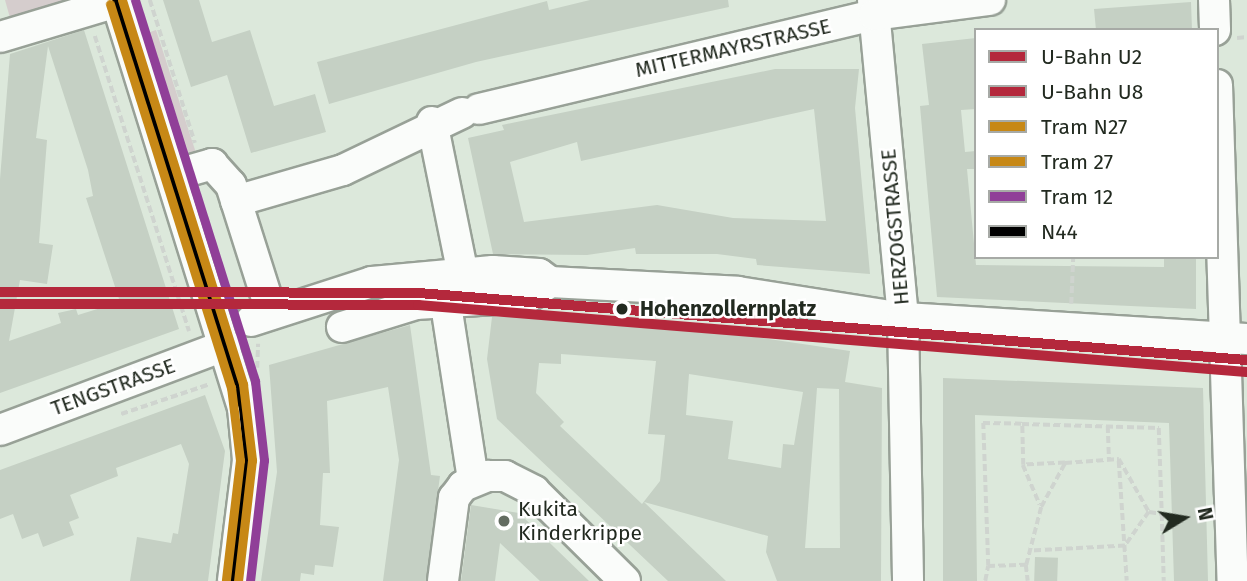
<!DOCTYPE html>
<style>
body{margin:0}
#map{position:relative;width:1247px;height:581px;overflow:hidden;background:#dce8db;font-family:"Fira Sans",sans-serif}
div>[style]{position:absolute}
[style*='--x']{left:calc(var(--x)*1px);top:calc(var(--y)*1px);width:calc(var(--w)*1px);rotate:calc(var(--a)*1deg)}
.green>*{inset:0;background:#d5cdcd;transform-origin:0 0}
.building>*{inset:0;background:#c5d0c4;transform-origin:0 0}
.path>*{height:3.5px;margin-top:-1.75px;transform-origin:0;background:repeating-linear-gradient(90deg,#cfd4cf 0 7px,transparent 0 10.5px)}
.roads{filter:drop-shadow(2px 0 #98a197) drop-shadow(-2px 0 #98a197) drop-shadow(0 2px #98a197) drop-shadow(0 -2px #98a197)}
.minor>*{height:30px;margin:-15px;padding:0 15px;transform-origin:15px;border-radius:15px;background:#fafcfa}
.bus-1>*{height:9px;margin:-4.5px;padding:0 4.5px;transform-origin:4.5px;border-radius:4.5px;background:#000}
.tram-1>*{height:9px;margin:-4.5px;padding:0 4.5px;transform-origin:4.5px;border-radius:4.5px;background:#c78816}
.tram-2>*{height:9px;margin:-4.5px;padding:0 4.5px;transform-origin:4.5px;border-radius:4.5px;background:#c78816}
.tram-3>*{height:9px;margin:-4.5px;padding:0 4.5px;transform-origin:4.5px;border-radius:4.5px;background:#903f98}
.metro-1>*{height:10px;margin:-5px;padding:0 5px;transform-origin:5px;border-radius:5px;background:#b4283c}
.metro-2>*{height:10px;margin:-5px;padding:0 5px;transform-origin:5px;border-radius:5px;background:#b4283c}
.dots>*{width:19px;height:19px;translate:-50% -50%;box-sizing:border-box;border:4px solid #fff;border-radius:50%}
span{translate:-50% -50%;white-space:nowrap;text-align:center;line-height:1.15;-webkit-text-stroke:5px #fff;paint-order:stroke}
.street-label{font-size:21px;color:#222a20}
.stop-label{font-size:21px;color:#222a20;font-weight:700}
.left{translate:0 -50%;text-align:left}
.poi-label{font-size:21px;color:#222a20}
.legend{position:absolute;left:974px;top:28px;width:245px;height:231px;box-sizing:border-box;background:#fff;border:2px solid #a7aaa6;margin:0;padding:9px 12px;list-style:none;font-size:21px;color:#222a20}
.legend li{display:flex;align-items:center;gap:14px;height:35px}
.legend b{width:35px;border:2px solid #a7aaa6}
.north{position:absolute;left:1149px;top:483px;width:70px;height:70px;-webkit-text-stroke:5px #fff;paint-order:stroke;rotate:79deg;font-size:19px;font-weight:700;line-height:28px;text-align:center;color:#222a20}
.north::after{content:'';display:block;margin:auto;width:24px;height:32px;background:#222a20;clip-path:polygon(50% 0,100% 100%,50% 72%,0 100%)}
</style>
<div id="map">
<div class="green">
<i style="clip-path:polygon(5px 0,73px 0,12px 25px)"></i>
<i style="left:156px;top:30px;width:136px;height:7px;rotate:72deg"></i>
</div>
<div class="building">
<i style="clip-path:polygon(163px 0,199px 0,212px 42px,250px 30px,274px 106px,315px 94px,326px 132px,251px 153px,227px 75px,191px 87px)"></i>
<i style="clip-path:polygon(590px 0,728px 0,729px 7px,476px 62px,329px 104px,317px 62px,547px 1px,549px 10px)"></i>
<i style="clip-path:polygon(1191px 2px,1192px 30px,1096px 30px,1094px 9px)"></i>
<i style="clip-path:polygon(evenodd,84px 30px,179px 329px,0 393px,0 179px,10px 54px,84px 30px,48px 46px,88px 170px,93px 196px,86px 198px,120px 302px,78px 315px,76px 309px,58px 313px,61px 323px,9px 341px,20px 280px,47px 284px,53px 245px,39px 243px,47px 140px,36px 138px,48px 46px)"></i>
<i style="clip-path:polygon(976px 38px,976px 109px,961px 110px,965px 152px,976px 151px,976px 169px,967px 169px,976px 265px,1164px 267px,1164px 257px,1196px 257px,1196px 309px,937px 297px,920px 106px,929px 105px,922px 44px)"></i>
<i style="clip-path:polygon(evenodd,775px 69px,859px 69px,855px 108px,870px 274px,757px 265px,756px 259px,717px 254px,636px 254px,635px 248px,587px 255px,493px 254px,468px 138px,504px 130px,502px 125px,775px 69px,814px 109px,826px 221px,733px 218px,657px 205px,524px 222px,510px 162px,577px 142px,581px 161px,814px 109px)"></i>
<i style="clip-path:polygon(evenodd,528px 315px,675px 325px,850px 351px,845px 382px,882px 388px,881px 581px,777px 581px,766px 552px,768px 536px,644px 502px,726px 581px,668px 581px,497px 419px,487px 359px,492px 317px,528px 315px,561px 354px,656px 361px,648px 434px,665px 435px,660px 481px,642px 504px,560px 426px,564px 422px,536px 393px,539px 363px,561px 364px,561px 354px,528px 315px,689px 374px,803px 392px,794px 445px,783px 444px,781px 468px,728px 459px,733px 421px,686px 415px,689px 374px,528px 315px,817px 388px,839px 389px,840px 548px,805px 548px,817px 388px)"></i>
<i style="clip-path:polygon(410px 325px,431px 475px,440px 476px,426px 581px,383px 581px,399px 460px,388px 387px,327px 401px,330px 473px,323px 473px,320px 525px,339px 527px,333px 567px,315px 565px,314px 575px,301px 573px,300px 581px,261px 581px,277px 472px,269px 365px)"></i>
<i style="clip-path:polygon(943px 378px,1203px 388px,1208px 581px,1174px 581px,1169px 423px,975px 415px,977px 581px,943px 581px)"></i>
<i style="clip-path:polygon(205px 395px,225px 451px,208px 581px,130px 581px,137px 537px,171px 543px,173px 533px,178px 534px,189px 464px,181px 444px,116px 468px,118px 476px,70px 495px,79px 518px,69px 522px,74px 535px,43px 547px,38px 533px,22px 539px,13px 514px,0 519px,0 470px)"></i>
<i style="clip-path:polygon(471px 505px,519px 513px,589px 581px,540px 581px,500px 543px,495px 581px,461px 581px)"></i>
<i style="left:1035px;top:557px;width:23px;height:24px;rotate:2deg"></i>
</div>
<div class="path">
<i style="--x:150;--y:0;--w:150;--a:72.5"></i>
<i style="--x:95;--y:36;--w:310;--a:72.3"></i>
<i style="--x:1237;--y:38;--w:10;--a:-6"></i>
<i style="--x:1071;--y:304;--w:47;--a:-87.6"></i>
<i style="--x:257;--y:368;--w:24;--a:-88"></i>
<i style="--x:121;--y:414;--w:94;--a:-18.6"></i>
<i style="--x:1108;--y:426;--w:33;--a:88"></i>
<i style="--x:1119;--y:461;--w:120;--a:86.2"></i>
<i style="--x:1065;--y:463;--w:42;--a:177.3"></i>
<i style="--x:1023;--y:465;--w:41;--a:-91.4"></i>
<i style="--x:1022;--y:424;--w:137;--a:1.7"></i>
<i style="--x:1159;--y:428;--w:86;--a:88"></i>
<i style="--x:1023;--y:465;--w:43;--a:67"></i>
<i style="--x:1149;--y:512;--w:13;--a:9"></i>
<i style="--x:1162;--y:514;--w:67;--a:88.3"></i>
<i style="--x:1026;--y:565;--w:16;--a:83"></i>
<i style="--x:988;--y:566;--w:143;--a:-92"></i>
<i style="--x:983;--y:423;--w:39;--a:1"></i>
<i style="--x:985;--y:581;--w:15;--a:-79"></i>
<i style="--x:988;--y:566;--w:38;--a:-2"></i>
<i style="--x:1026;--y:565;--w:60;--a:-75.5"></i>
<i style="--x:1041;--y:507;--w:50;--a:-61.4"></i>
<i style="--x:1065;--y:463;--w:54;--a:-4.2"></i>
<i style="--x:1119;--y:459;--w:61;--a:60.5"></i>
<i style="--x:1149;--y:512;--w:42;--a:125.2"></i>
<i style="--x:1125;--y:546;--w:94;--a:177"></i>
</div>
<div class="roads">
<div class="minor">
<i style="--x:116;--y:0;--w:427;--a:72.7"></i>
<i style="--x:243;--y:408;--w:52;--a:84.5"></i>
<i style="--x:248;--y:460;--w:122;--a:97.1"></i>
<i style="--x:873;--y:0;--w:319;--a:84.6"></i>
<i style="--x:903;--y:318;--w:263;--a:88.9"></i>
<i style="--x:1214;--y:0;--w:30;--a:88"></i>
<i style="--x:0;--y:37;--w:122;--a:-16.7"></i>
<i style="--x:1217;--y:85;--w:496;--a:88.2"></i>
<i style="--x:479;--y:109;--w:406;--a:-13.4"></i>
<i style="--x:874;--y:15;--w:117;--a:-7.4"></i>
<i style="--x:432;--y:122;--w:151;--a:78.5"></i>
<i style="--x:174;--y:175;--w:40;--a:-16"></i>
<i style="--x:212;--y:164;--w:28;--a:48"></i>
<i style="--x:231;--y:185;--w:135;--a:72.4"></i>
<i style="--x:236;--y:201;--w:111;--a:-16.2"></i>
<i style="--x:343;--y:170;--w:132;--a:-25.6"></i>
<i style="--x:442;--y:279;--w:202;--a:81.2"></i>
<i style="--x:251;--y:321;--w:127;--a:-17.9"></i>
<i style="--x:372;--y:282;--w:121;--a:-5.2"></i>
<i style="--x:493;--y:271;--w:46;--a:3.7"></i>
<i style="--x:539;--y:274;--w:14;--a:36"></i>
<i style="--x:550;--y:282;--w:188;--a:3"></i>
<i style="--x:738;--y:292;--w:167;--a:9"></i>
<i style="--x:903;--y:318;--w:345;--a:3.5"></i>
<i style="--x:342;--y:327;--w:77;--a:-17.3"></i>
<i style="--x:416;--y:304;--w:112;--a:-3.6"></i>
<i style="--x:528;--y:297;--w:27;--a:-34"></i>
<i style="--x:0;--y:430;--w:241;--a:-20.6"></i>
<i style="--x:443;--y:581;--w:84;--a:-82.5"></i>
<i style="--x:454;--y:498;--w:15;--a:-53"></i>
<i style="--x:463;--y:486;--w:27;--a:-22"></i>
<i style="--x:488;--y:476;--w:17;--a:0"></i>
<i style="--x:505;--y:476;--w:33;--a:27"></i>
<i style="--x:534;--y:491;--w:128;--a:44.7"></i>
</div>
</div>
<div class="bus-1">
<i style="--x:116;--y:0;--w:427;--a:72.7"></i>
<i style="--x:243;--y:408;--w:52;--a:84.5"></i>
<i style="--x:248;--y:460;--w:122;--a:97.1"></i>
</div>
<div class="tram-1">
<i style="--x:122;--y:0;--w:403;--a:72.5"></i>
<i style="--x:243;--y:384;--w:77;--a:83.2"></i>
<i style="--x:252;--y:460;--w:122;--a:96.6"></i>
</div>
<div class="tram-2">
<i style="--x:110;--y:4;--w:402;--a:72.5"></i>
<i style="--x:231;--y:387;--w:74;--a:83"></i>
<i style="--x:240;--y:460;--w:121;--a:96.7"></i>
</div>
<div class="tram-3">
<i style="--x:135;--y:0;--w:399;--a:72.5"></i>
<i style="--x:255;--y:381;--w:80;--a:83.5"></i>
<i style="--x:264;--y:460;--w:122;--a:96.6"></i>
</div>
<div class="metro-1">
<i style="--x:0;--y:292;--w:419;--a:0.1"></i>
<i style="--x:419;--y:293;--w:831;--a:4.63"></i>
</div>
<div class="metro-2">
<i style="--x:0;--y:304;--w:418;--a:0.1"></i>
<i style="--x:418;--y:305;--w:831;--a:4.63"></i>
</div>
<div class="dots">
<i style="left:622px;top:309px;background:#222a20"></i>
<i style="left:504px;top:521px;background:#636c61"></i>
</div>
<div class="street-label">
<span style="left:733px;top:48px;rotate:-13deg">MITTERMAYRSTRASSE</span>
<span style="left:895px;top:227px;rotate:-95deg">HERZOGSTRASSE</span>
<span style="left:113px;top:387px;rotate:-20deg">TENGSTRASSE</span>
</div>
<div class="stop-label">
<span class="left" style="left:640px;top:309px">Hohenzollernplatz</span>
</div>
<div class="poi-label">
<span class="left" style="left:518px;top:521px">Kukita<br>Kinderkrippe</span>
</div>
<ul class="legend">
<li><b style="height:9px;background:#b4283c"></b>U-Bahn U2</li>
<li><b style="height:9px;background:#b4283c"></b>U-Bahn U8</li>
<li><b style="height:9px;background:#c78816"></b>Tram N27</li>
<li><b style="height:9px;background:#c78816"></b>Tram 27</li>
<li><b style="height:9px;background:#903f98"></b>Tram 12</li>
<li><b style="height:9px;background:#000"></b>N44</li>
</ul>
<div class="north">N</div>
</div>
